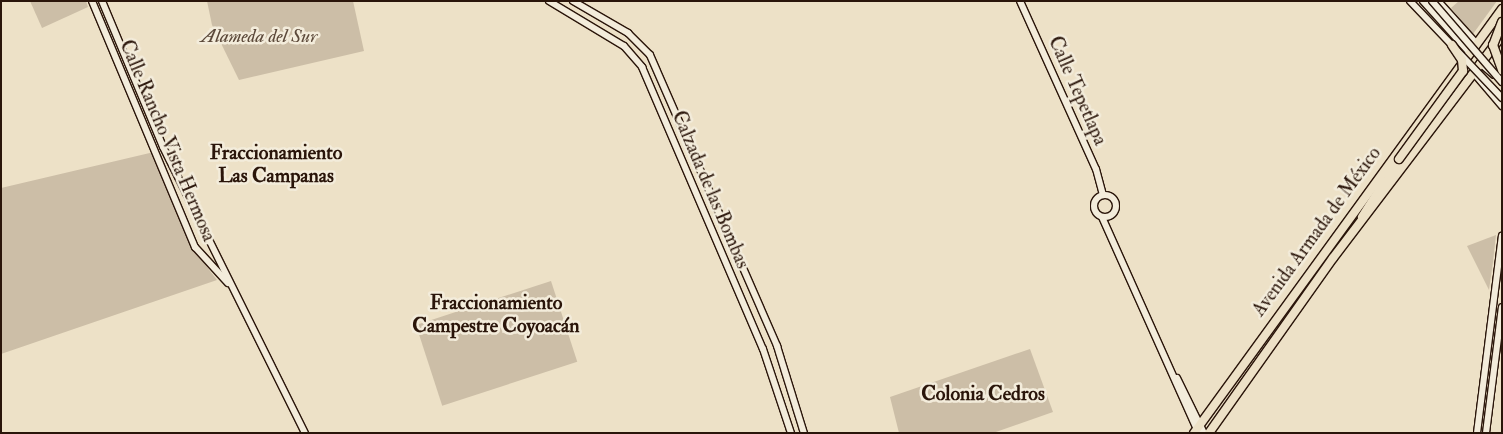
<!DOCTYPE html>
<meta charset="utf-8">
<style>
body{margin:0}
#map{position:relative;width:1503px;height:434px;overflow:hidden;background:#ede1c7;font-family:"IM FELL Double Pica",serif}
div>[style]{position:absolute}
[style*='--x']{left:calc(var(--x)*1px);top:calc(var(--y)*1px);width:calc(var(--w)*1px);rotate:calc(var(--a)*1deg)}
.green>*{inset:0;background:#ccbea7;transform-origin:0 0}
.roads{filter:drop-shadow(1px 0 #2a150a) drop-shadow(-1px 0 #2a150a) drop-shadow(0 1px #2a150a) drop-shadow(0 -1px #2a150a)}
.secondary>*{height:6px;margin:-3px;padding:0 3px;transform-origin:3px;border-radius:3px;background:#f3ecdb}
.secondary>.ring{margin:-3px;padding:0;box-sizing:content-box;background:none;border:6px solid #f3ecdb;border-radius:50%}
.primary>*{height:8px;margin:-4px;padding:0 4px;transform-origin:4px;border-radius:4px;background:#ede1c7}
.bridges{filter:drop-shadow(1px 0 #2a150a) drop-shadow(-1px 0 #2a150a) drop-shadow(0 1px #2a150a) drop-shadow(0 -1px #2a150a)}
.secondary-bridge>*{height:6px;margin:-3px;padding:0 3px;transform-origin:3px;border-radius:3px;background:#f3ecdb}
.primary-bridge>*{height:8px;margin:-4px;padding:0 4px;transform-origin:4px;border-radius:4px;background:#ede1c7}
span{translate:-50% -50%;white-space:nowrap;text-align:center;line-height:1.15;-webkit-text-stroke:5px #f3ecdb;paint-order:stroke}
.park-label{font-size:19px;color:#5b4839;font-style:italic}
.street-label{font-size:19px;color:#2a150a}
.neighbourhood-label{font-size:20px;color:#2a150a;font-weight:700}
.frame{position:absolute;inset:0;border:2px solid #2a150a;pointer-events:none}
</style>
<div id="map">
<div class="green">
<i style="clip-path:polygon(30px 1px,86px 1px,88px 7px,42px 28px)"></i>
<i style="clip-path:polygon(207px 1px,353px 1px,364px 51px,239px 80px,212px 25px)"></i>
<i style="clip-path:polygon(1459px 1px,1497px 1px,1473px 34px,1451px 8px)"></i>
<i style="clip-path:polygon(154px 152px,194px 250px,217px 280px,1px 354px,1px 188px)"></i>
<i style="clip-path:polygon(1496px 235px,1493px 262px,1489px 290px,1467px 246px)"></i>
<i style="left:551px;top:281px;width:85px;height:142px;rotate:72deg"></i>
<i style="clip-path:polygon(1030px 349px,1053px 412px,993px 433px,899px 433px,890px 397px)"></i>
</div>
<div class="roads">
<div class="secondary">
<i style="--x:92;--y:1;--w:267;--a:67.3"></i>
<i style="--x:195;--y:247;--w:49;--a:47.5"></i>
<i style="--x:102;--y:1;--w:158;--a:67.3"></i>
<i style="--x:163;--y:147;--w:319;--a:63.6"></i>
<i style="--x:549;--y:1;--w:87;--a:31"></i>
<i style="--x:624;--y:46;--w:28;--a:49"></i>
<i style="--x:642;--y:67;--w:307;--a:66.8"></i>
<i style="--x:763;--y:349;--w:89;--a:71.6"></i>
<i style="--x:573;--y:1;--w:64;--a:30.2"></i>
<i style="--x:628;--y:33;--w:31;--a:45"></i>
<i style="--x:650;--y:55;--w:318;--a:66.4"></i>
<i style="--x:777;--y:346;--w:91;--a:72.8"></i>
<i style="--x:1020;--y:1;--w:184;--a:65.7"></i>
<i style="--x:1096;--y:169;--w:27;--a:75"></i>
<i style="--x:1423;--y:1;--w:69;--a:48"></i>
<i style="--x:1438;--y:1;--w:57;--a:47.9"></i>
<i style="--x:1480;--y:63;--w:18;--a:41"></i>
<i style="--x:1473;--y:72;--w:45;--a:49.5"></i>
<i class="ring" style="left:1094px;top:195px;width:16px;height:16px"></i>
<i style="--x:1102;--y:217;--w:235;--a:65.9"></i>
<i style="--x:1177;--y:378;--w:61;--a:63.9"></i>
<i style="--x:1477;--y:433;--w:199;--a:-82.8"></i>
<i style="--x:1486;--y:433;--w:127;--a:-82.8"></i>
</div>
<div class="primary">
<i style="--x:1362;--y:217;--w:69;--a:-57.5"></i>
<i style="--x:1194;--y:433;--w:524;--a:-54"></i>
<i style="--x:1209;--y:433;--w:214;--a:-54.7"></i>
<i style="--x:1333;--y:258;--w:280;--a:-52.8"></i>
</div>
</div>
<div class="bridges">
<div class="secondary-bridge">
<i style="--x:1410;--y:1;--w:134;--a:46.5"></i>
<i style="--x:1432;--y:1;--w:107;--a:49.2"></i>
</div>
<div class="primary-bridge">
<i style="--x:1502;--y:22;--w:25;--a:111"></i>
<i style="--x:1493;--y:45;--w:27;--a:70"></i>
<i style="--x:1399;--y:159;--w:109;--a:-54"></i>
<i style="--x:1463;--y:71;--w:11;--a:-95"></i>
<i style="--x:1462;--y:60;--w:18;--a:-124"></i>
</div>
</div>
<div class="park-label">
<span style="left:259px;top:37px">Alameda del Sur</span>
</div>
<div class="street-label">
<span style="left:1077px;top:91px;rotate:66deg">Calle Tepetlapa</span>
<span style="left:167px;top:141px;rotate:67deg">Calle Rancho Vista Hermosa</span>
<span style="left:710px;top:190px;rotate:67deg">Calzada de las Bombas</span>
<span style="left:1317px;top:232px;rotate:-54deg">Avenida Armada de México</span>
</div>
<div class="neighbourhood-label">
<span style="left:276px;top:164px">Fraccionamiento<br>Las Campanas</span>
<span style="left:496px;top:314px">Fraccionamiento<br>Campestre Coyoacán</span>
<span style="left:983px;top:393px">Colonia Cedros</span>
</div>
<div class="frame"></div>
</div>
